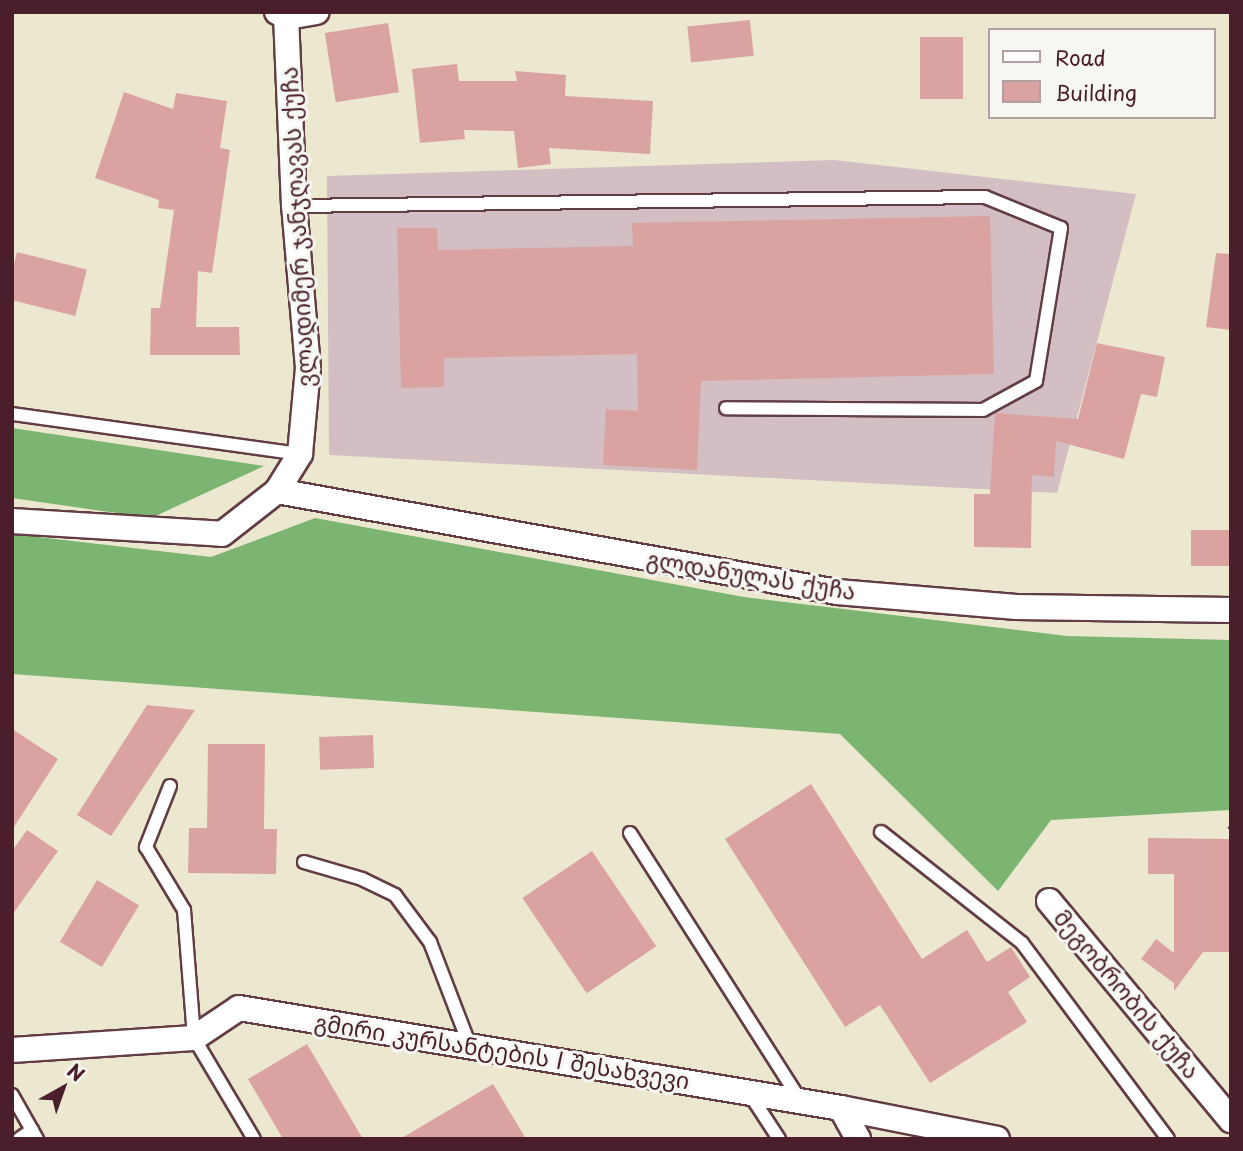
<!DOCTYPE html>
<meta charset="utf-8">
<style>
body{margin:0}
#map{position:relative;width:1243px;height:1151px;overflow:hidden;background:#ece8d0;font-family:"Playpen Sans","Noto Sans Georgian",sans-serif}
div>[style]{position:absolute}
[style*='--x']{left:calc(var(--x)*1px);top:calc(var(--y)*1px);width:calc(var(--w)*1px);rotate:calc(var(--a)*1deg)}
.industrial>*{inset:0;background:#d2bec3}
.forest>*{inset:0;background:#7cb472}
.building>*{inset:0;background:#daa3a1;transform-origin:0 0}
.path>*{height:4.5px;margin-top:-2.25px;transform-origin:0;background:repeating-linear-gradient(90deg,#623d44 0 5px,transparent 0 10px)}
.roads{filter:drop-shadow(2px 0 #623d44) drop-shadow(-2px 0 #623d44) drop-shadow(0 2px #623d44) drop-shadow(0 -2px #623d44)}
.lane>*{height:12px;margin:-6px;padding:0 6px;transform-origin:6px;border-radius:6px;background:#fff}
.street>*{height:24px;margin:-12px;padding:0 12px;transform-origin:12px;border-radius:12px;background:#fff}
span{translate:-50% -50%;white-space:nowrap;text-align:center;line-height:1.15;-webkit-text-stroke:6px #f6f6f2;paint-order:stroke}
.street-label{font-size:23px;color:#4a1f2b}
.frame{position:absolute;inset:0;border:14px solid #4a1f2b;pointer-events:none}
.legend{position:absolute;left:988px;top:28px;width:228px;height:91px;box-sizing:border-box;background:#f6f6f2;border:2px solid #b1a0a2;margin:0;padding:9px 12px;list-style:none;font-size:21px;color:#4a1f2b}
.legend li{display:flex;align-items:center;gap:14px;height:35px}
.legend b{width:35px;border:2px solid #b1a0a2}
.north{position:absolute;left:28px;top:1053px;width:70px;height:70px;-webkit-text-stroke:5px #f6f6f2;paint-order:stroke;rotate:40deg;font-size:19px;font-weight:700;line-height:28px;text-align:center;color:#4a1f2b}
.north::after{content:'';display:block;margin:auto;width:24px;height:32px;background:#4a1f2b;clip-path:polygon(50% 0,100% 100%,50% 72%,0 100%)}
</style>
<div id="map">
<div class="industrial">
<i style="clip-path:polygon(834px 160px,1136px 194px,1057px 493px,329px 455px,327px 176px)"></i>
</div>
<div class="forest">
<i style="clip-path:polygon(12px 428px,264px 466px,151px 518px,12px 498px)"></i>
<i style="clip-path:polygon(315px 518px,744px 597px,1067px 636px,1231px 640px,1231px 810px,1051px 820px,998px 891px,840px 734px,12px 674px,12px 534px,211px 557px)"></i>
</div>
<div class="building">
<i style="left:750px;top:20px;width:36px;height:63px;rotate:84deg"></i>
<i style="left:388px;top:23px;width:70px;height:64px;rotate:81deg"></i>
<i style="left:920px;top:37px;width:43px;height:62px"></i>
<i style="clip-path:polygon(457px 64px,459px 81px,517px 81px,515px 71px,566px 75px,565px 96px,653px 101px,650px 154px,549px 148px,551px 164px,518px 168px,514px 131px,464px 130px,465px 139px,420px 143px,412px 69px)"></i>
<i style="clip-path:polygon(124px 92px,173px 109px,176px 93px,227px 101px,220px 148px,230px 150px,212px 273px,198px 271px,196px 327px,239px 327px,240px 355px,150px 355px,151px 308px,160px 308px,174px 210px,158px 208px,159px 200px,95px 178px)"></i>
<i style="clip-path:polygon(990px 216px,994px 374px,701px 381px,697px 470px,603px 465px,606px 409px,638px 411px,637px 354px,444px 358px,444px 387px,401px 388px,397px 228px,437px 228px,438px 250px,633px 246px,632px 223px)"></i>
<i style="left:17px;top:252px;width:72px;height:48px;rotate:14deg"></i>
<i style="clip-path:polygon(1216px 253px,1231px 254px,1231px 330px,1206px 327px)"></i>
<i style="clip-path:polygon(1097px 343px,1165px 357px,1157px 397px,1141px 394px,1124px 459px,1056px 441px,1054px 477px,1032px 475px,1031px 548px,974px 547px,974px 494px,990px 494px,995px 413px,1078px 419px)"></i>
<i style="left:1231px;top:530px;width:36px;height:40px;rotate:90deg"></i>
<i style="clip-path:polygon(147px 705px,195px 710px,111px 836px,77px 815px)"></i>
<i style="clip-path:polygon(12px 729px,58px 759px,12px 830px)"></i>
<i style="left:373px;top:735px;width:33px;height:54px;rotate:88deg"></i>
<i style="clip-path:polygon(208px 744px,265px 744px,264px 829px,277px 829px,276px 874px,188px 873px,189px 828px,207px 828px)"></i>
<i style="clip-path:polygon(811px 784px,922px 959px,967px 930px,987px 962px,1011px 947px,1030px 977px,1008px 992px,1027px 1022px,930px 1083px,880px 1005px,845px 1027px,725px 839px)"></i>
<i style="clip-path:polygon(27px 830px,58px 851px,12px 915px,12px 851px)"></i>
<i style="clip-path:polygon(1148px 838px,1231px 839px,1231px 952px,1203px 952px,1174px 991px,1174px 983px,1141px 959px,1156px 939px,1174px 953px,1174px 874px,1148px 874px)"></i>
<i style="left:592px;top:851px;width:115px;height:84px;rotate:56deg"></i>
<i style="left:97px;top:880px;width:49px;height:72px;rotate:31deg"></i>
<i style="clip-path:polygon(307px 1044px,363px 1139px,283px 1139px,248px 1079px)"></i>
<i style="clip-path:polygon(493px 1084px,526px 1139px,400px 1139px)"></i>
</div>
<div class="path">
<i style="--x:1229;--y:829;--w:3;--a:-45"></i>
</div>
<div class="roads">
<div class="lane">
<i style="--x:294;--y:206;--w:691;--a:-0.75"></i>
<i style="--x:985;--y:197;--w:82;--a:22.2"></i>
<i style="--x:1061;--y:228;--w:155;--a:99.3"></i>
<i style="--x:1036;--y:381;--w:60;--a:151.3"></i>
<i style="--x:983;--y:410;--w:257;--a:-179.6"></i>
<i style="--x:12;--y:414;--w:291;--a:7.9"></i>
<i style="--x:170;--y:786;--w:66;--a:111.5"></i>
<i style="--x:146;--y:847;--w:74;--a:58.9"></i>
<i style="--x:184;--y:910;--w:128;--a:85.5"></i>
<i style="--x:194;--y:1038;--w:117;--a:59.3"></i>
<i style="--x:881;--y:832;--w:179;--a:38.2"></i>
<i style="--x:1022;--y:943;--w:244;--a:53.3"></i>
<i style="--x:630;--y:833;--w:318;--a:57.5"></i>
<i style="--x:304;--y:862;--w:60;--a:16.3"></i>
<i style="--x:362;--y:879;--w:37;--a:26"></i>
<i style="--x:395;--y:895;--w:59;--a:53.3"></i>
<i style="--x:430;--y:942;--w:111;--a:69"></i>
<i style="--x:749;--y:1093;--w:55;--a:56.9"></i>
<i style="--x:12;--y:1095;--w:51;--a:60.4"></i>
<i style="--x:19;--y:1139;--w:16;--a:-35"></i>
</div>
<div class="street">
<i style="--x:277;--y:12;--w:12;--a:24"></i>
<i style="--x:288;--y:17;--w:29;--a:-10"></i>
<i style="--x:277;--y:491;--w:569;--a:10.22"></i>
<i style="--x:837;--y:592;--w:180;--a:4.8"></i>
<i style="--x:1016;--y:607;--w:215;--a:0.8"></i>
<i style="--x:12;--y:521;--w:210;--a:3.5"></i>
<i style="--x:222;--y:534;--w:70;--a:-38"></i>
<i style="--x:277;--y:491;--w:44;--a:-58.1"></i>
<i style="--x:300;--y:454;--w:86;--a:-84.7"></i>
<i style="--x:308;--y:368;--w:163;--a:-94.9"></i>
<i style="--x:294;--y:206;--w:194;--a:-92.4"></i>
<i style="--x:1049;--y:901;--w:285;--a:50.3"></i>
<i style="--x:12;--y:1050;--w:182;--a:-3.8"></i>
<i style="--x:194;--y:1038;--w:54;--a:-33.7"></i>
<i style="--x:239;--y:1008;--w:610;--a:9.43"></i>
<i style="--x:841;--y:1108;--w:159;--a:11.2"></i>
<i style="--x:841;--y:1108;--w:35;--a:61"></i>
</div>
</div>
<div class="street-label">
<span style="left:297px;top:227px;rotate:-93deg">ვლადიმერ ჯანჯღავას ქუჩა</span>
<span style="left:751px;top:575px;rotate:9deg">გლდანულას ქუჩა</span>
<span style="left:1127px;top:994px;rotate:50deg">მეგობრობის ქუჩა</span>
<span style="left:502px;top:1051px;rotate:9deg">გმირი კურსანტების I შესახვევი</span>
</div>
<div class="frame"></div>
<ul class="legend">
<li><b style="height:9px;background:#fff"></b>Road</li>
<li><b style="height:19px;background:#daa3a1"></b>Building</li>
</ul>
<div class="north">N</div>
</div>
